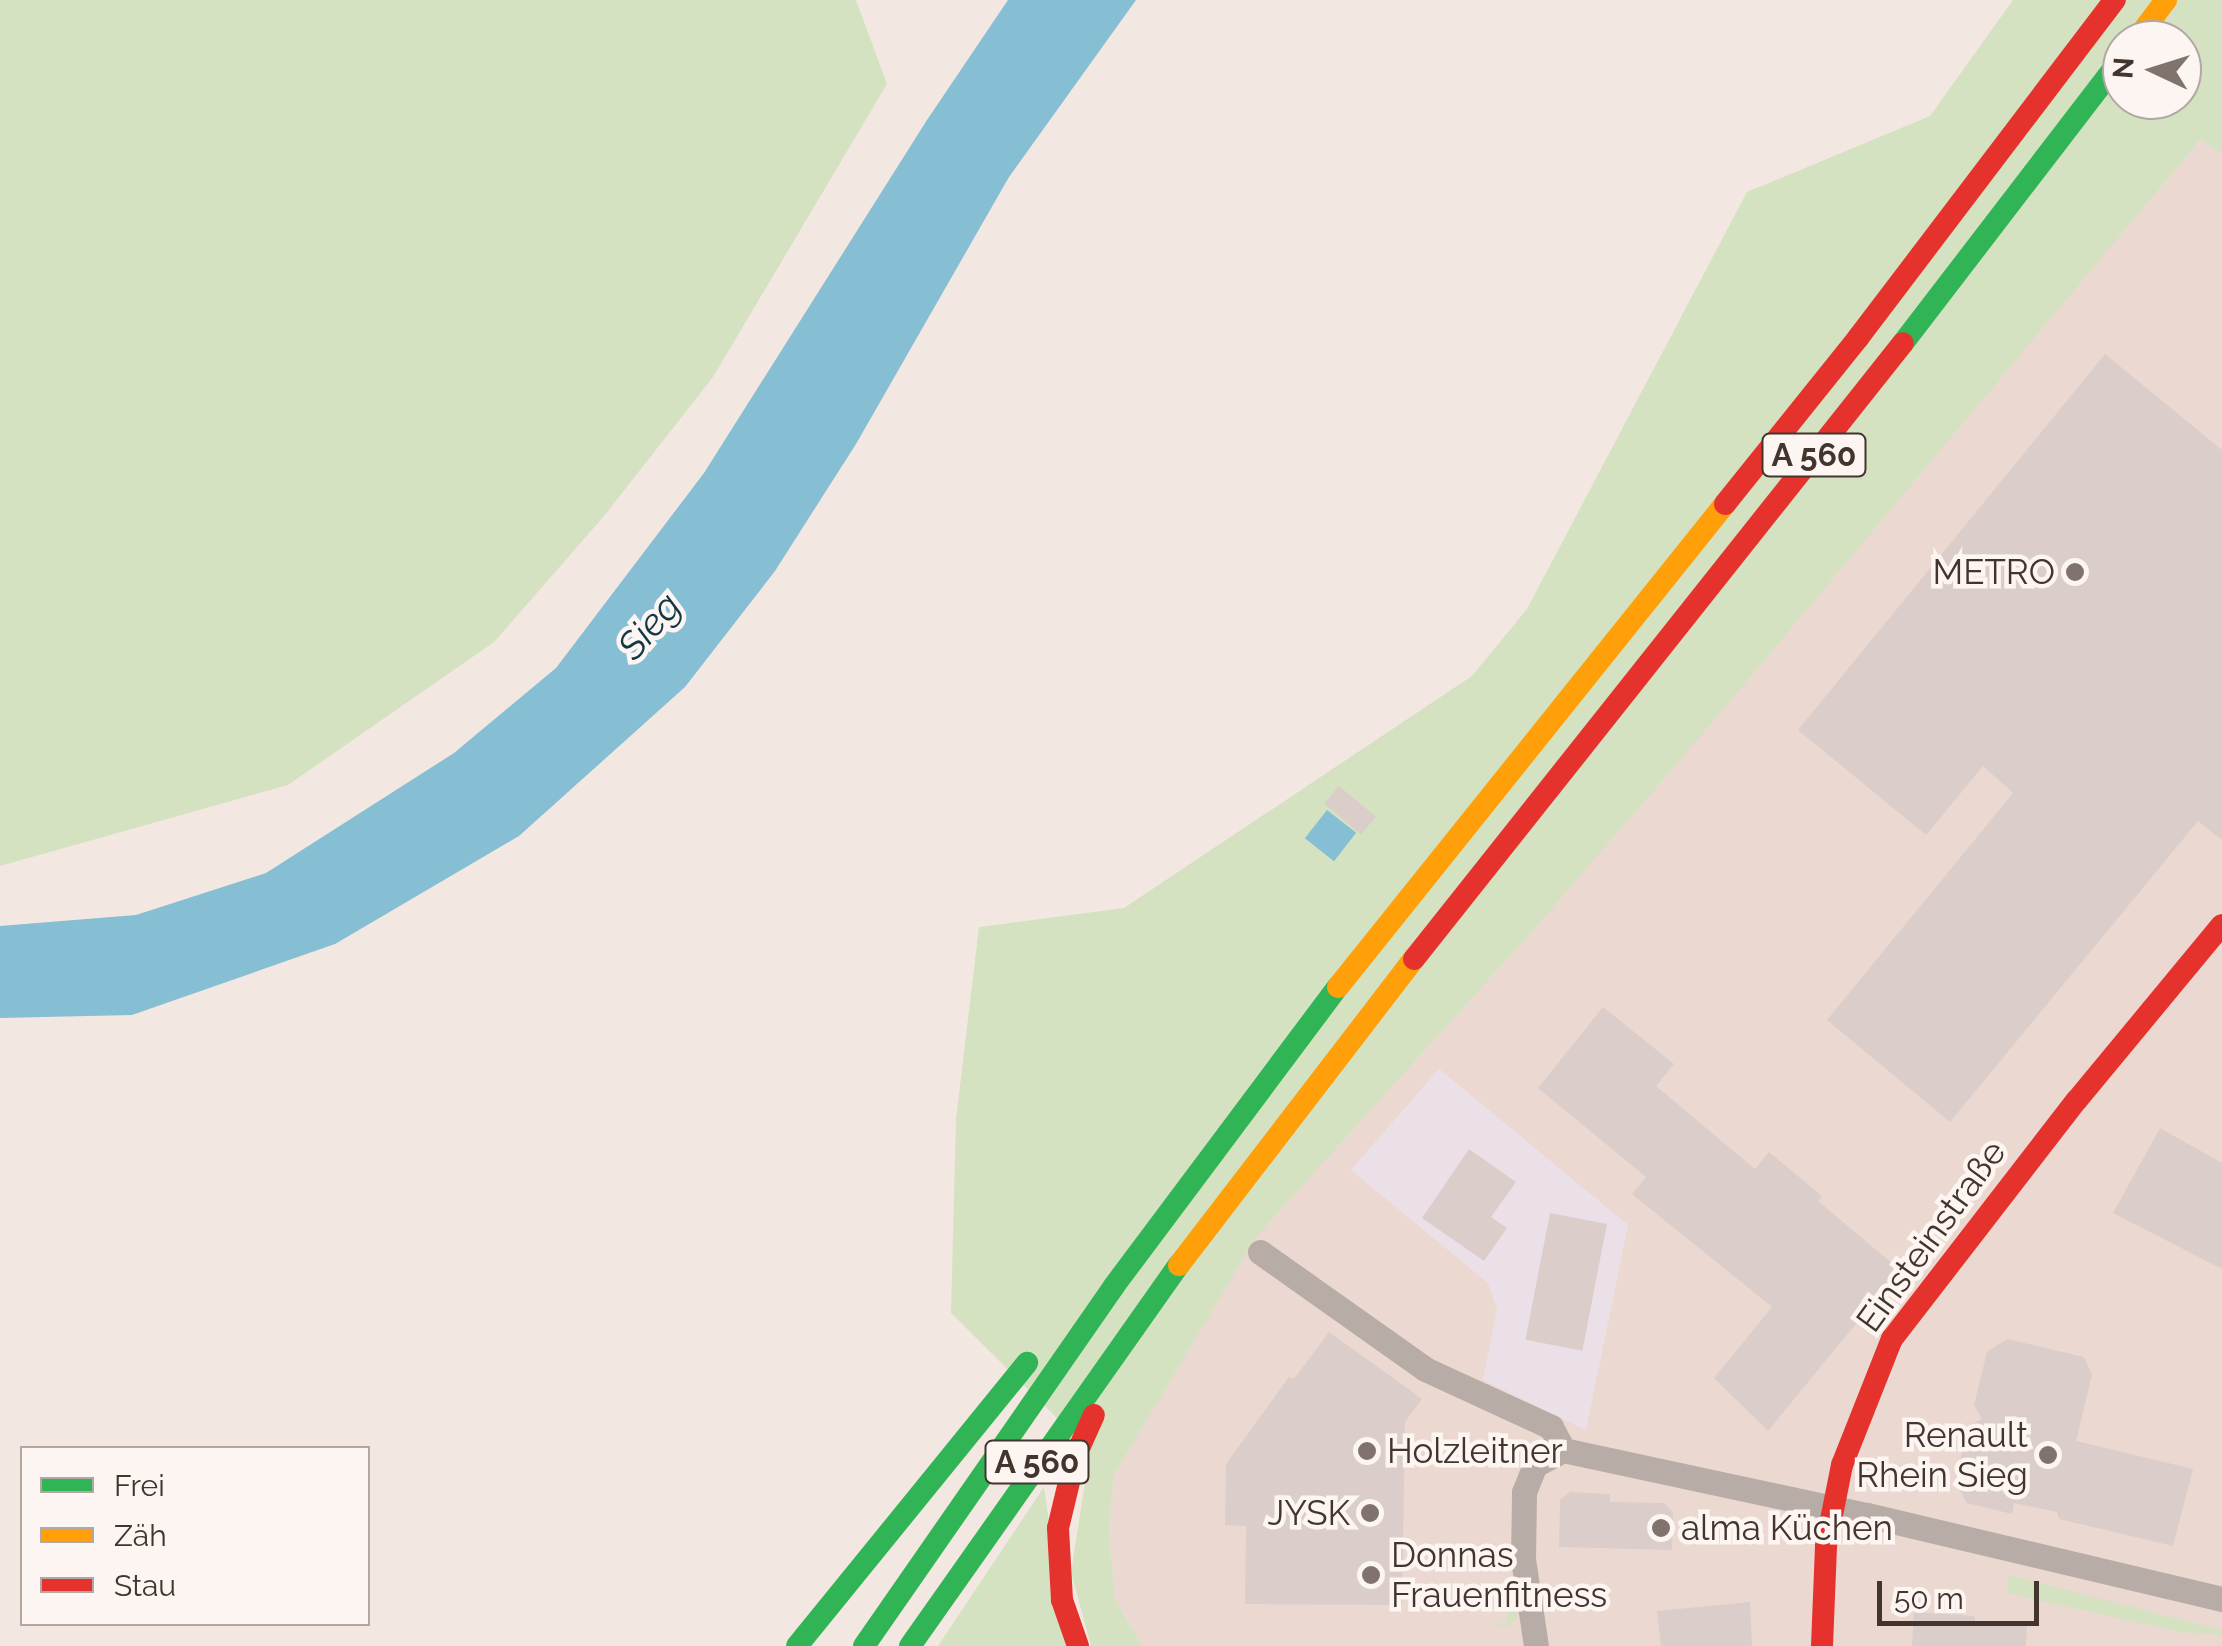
<!DOCTYPE html>
<meta charset="utf-8">
<style>
body{margin:0}
#map{position:relative;width:2222px;height:1646px;overflow:hidden;background:#f3e7e1;font-family:Raleway,sans-serif}
div>[style]{position:absolute}
[style*='--x']{left:calc(var(--x)*1px);top:calc(var(--y)*1px);width:calc(var(--w)*1px);rotate:calc(var(--a)*1deg)}
.commercial>*{inset:0;background:#ebd9d1}
.industrial>*{inset:0;background:#ece0e8}
.green>*{inset:0;background:#d4e2c1}
.water>*{inset:0;background:#86bed4;transform-origin:0 0}
.building>*{inset:0;background:#dacdca;transform-origin:0 0}
.street>*{height:25px;margin:-12.5px;padding:0 12.5px;transform-origin:12.5px;border-radius:12.5px;background:#b8ada6}
.fast>*{height:22px;margin:-11px;padding:0 11px;transform-origin:11px;border-radius:11px;background:#30b455}
.slow>*{height:22px;margin:-11px;padding:0 11px;transform-origin:11px;border-radius:11px;background:#ff9f0a}
.jam>*{height:22px;margin:-11px;padding:0 11px;transform-origin:11px;border-radius:11px;background:#e5322d}
.dots>*{width:28px;height:28px;translate:-50% -50%;box-sizing:border-box;border:5px solid #fcf5f1;border-radius:50%}
span{translate:-50% -50%;white-space:nowrap;text-align:center;line-height:1.15;-webkit-text-stroke:9px #fcf5f1;paint-order:stroke}
.shield-label span{padding:2px 8px;background:#fcf5f1;border:2px solid;border-radius:8px;-webkit-text-stroke-width:0}
.shield-label{font-size:32px;color:#42352e;font-weight:700}
.poi-label{font-size:35px;color:#42352e}
.right{translate:-100% -50%;text-align:right}
.left{translate:0 -50%;text-align:left}
.street-label{font-size:35px;color:#42352e}
.water-label{font-size:38px;color:#113746;font-style:italic}
.legend{position:absolute;left:20px;top:1446px;width:350px;height:180px;box-sizing:border-box;background:#fcf5f1;border:2px solid #b2a8a3;margin:0;padding:12px 18px;list-style:none;font-size:30px;color:#42352e}
.legend li{display:flex;align-items:center;gap:20px;height:50px}
.legend b{width:50px;border:2px solid #b2a8a3}
.north{position:absolute;left:2102px;top:20px;width:100px;height:100px;box-sizing:border-box;background:#fcf5f1;border:2px solid #b2a8a3;border-radius:50%;rotate:274deg;font-size:28px;font-weight:700;line-height:40px;text-align:center;color:#42352e}
.north::after{content:'';display:block;margin:auto;width:35px;height:45px;background:#80736d;clip-path:polygon(50% 0,100% 100%,50% 72%,0 100%)}
.scale{position:absolute;left:1877px;top:1581px;width:162px;height:45px;box-sizing:border-box;border:5px solid #42352e;border-top:0;padding-left:12px;font-size:30px;line-height:35px;white-space:nowrap;color:#42352e;-webkit-text-stroke:8px #fcf5f1;paint-order:stroke}
</style>
<div id="map">
<div class="commercial">
<i style="clip-path:polygon(2202px 138px,2222px 154px,2222px 1646px,1142px 1646px,1115px 1599px,1109px 1531px,1114px 1475px,1257px 1235px,1531px 933px)"></i>
</div>
<div class="industrial">
<i style="clip-path:polygon(1439px 1069px,1628px 1225px,1586px 1430px,1483px 1380px,1497px 1309px,1488px 1283px,1351px 1170px)"></i>
</div>
<div class="green">
<i style="clip-path:polygon(0 0,856px 0,887px 84px,713px 377px,604px 516px,494px 642px,288px 785px,0 866px)"></i>
<i style="clip-path:polygon(evenodd,2013px 0,2222px 0,2222px 154px,2201px 139px,1711px 724px,1531px 933px,1257px 1236px,1114px 1475px,1109px 1531px,1115px 1599px,1142px 1646px,1091px 1646px,1071px 1572px,1090px 1451px,951px 1313px,956px 1119px,979px 927px,1124px 908px,1472px 676px,1527px 609px,1747px 192px,1930px 116px,2013px 0,2122px 40px,2182px 40px,2182px 100px,2122px 100px,2122px 40px)"></i>
<i style="clip-path:polygon(1044px 1487px,1066px 1646px,938px 1646px)"></i>
<i style="clip-path:polygon(1509px 1569px,1518px 1616px,1508px 1626px,1491px 1627px,1507px 1622px)"></i>
<i style="clip-path:polygon(2008px 1575px,2222px 1630px,2222px 1635px,2179px 1632px,2007px 1593px)"></i>
</div>
<div class="water">
<i style="clip-path:polygon(1008px 0,1136px 0,1009px 177px,856px 444px,775px 571px,685px 687px,519px 836px,335px 944px,132px 1015px,0 1018px,0 926px,136px 915px,266px 873px,454px 753px,556px 668px,704px 473px,927px 120px)"></i>
<i style="left:1327px;top:810px;width:37px;height:36px;rotate:38deg"></i>
</div>
<div class="building">
<i style="clip-path:polygon(2105px 354px,2222px 450px,2222px 840px,2198px 821px,1950px 1122px,1827px 1020px,2013px 793px,1983px 766px,1926px 835px,1798px 730px)"></i>
<i style="left:1339px;top:786px;width:48px;height:23px;rotate:40deg"></i>
<i style="clip-path:polygon(1603px 1007px,1674px 1064px,1656px 1086px,1755px 1169px,1769px 1152px,1822px 1196px,1818px 1201px,1900px 1270px,1768px 1431px,1714px 1378px,1772px 1307px,1632px 1194px,1646px 1177px,1538px 1088px)"></i>
<i style="clip-path:polygon(2160px 1128px,2222px 1163px,2222px 1269px,2113px 1213px)"></i>
<i style="clip-path:polygon(1469px 1149px,1516px 1182px,1491px 1217px,1507px 1228px,1484px 1261px,1422px 1218px)"></i>
<i style="left:1550px;top:1213px;width:58px;height:129px;rotate:11deg"></i>
<i style="clip-path:polygon(1329px 1332px,1422px 1399px,1405px 1422px,1402px 1605px,1245px 1604px,1246px 1526px,1225px 1525px,1226px 1464px,1289px 1377px,1294px 1379px)"></i>
<i style="clip-path:polygon(2007px 1339px,2084px 1357px,2092px 1375px,2076px 1441px,2193px 1469px,2173px 1546px,2059px 1519px,2057px 1512px,2014px 1503px,2012px 1514px,1967px 1503px,1955px 1482px,1969px 1425px,1982px 1419px,1974px 1405px,1987px 1352px)"></i>
<i style="clip-path:polygon(1570px 1492px,1610px 1494px,1610px 1502px,1664px 1503px,1673px 1513px,1672px 1550px,1559px 1547px,1560px 1500px)"></i>
<i style="clip-path:polygon(1750px 1602px,1752px 1646px,1661px 1646px,1657px 1611px)"></i>
<i style="clip-path:polygon(1914px 1612px,1975px 1616px,1975px 1624px,2027px 1626px,2026px 1646px,1912px 1646px)"></i>
</div>
<div class="street">
<i style="--x:1260;--y:1252;--w:202;--a:35.3"></i>
<i style="--x:1425;--y:1369;--w:139;--a:24.7"></i>
<i style="--x:1551;--y:1427;--w:26;--a:62"></i>
<i style="--x:1536;--y:1646;--w:88;--a:-98.5"></i>
<i style="--x:1523;--y:1559;--w:67;--a:-89.1"></i>
<i style="--x:1524;--y:1492;--w:29;--a:-68"></i>
<i style="--x:1535;--y:1465;--w:32;--a:-28"></i>
<i style="--x:1563;--y:1450;--w:311;--a:12.1"></i>
<i style="--x:1867;--y:1515;--w:365;--a:13.3"></i>
</div>
<div class="fast">
<i style="--x:1903;--y:343;--w:359;--a:-52.5"></i>
<i style="--x:797;--y:1646;--w:365;--a:-50.9"></i>
<i style="--x:864;--y:1646;--w:438;--a:-55.2"></i>
<i style="--x:1114;--y:1286;--w:374;--a:-53.2"></i>
<i style="--x:910;--y:1646;--w:466;--a:-54.8"></i>
</div>
<div class="slow">
<i style="--x:2136;--y:40;--w:50;--a:-53.1"></i>
<i style="--x:1338;--y:987;--w:619;--a:-51.3"></i>
<i style="--x:1179;--y:1265;--w:386;--a:-52.5"></i>
</div>
<div class="jam">
<i style="--x:1725;--y:504;--w:213;--a:-51.3"></i>
<i style="--x:1858;--y:338;--w:425;--a:-52.8"></i>
<i style="--x:1414;--y:959;--w:786;--a:-51.56"></i>
<i style="--x:1078;--y:1646;--w:49;--a:-109.2"></i>
<i style="--x:1062;--y:1600;--w:72;--a:-93.2"></i>
<i style="--x:1058;--y:1528;--w:73;--a:-76.5"></i>
<i style="--x:1075;--y:1457;--w:46;--a:-65.7"></i>
<i style="--x:1822;--y:1646;--w:101;--a:-87.7"></i>
<i style="--x:1826;--y:1545;--w:82;--a:-78.7"></i>
<i style="--x:1842;--y:1465;--w:136;--a:-68.4"></i>
<i style="--x:1892;--y:1339;--w:302;--a:-52.3"></i>
<i style="--x:2077;--y:1100;--w:227;--a:-50.4"></i>
</div>
<div class="dots">
<i style="left:2075px;top:572px;background:#80736d"></i>
<i style="left:1367px;top:1451px;background:#80736d"></i>
<i style="left:2048px;top:1455px;background:#80736d"></i>
<i style="left:1370px;top:1513px;background:#80736d"></i>
<i style="left:1661px;top:1528px;background:#80736d"></i>
<i style="left:1371px;top:1575px;background:#80736d"></i>
</div>
<div class="shield-label">
<span style="left:1814px;top:455px">A 560</span>
<span style="left:1037px;top:1462px">A 560</span>
</div>
<div class="poi-label">
<span class="right" style="left:2055px;top:572px">METRO</span>
<span class="right" style="left:2028px;top:1455px">Renault<br>Rhein Sieg</span>
<span class="left" style="left:1387px;top:1451px">Holzleitner</span>
<span class="right" style="left:1350px;top:1513px">JYSK</span>
<span class="left" style="left:1681px;top:1528px">alma Küchen</span>
<span class="left" style="left:1391px;top:1575px">Donnas<br>Frauenfitness</span>
</div>
<div class="street-label">
<span style="left:1931px;top:1236px;rotate:-54deg">Einsteinstraße</span>
</div>
<div class="water-label">
<span style="left:649px;top:626px;rotate:-49deg">Sieg</span>
</div>
<ul class="legend">
<li><b style="height:12px;background:#30b455"></b>Frei</li>
<li><b style="height:12px;background:#ff9f0a"></b>Zäh</li>
<li><b style="height:12px;background:#e5322d"></b>Stau</li>
</ul>
<div class="north">N</div>
<div class="scale">50 m</div>
</div>
